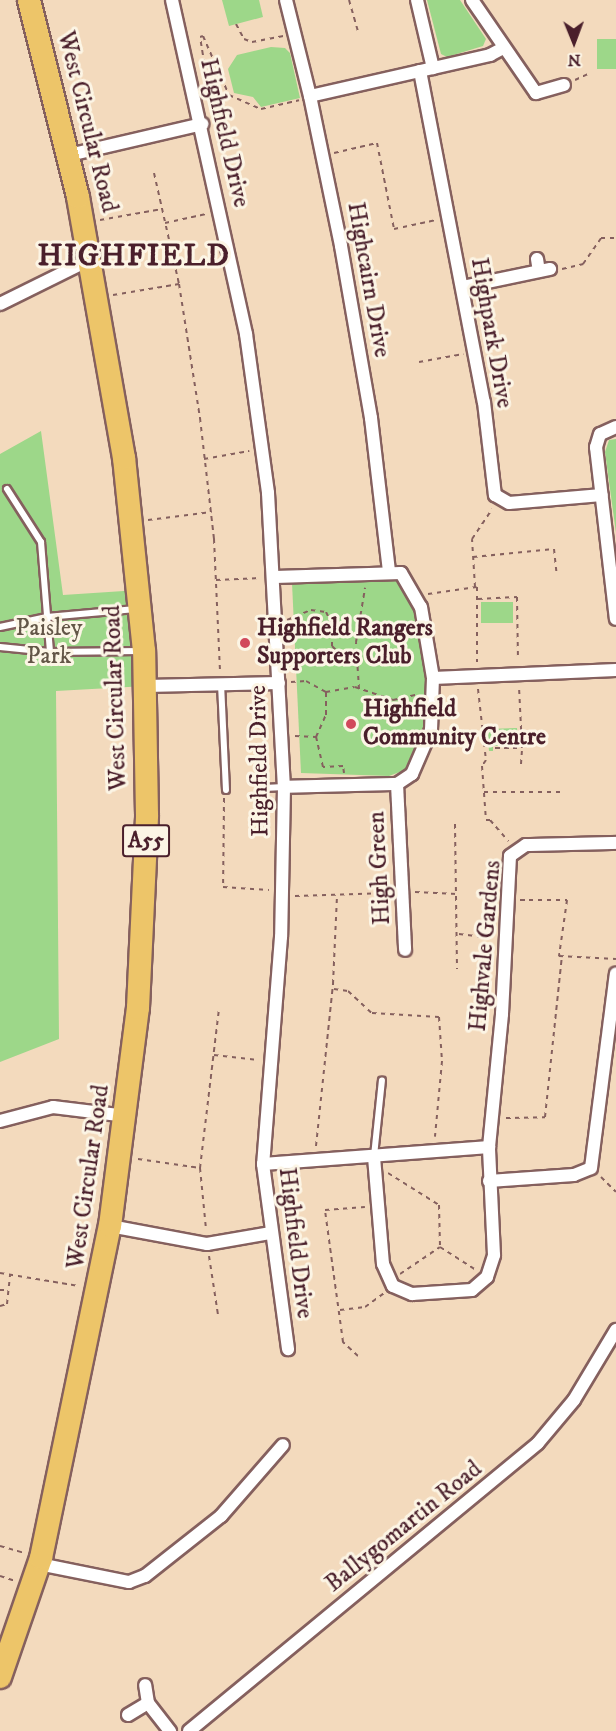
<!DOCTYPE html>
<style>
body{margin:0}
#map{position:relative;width:616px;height:1731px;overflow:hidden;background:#f3dabd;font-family:"IM FELL DW Pica",serif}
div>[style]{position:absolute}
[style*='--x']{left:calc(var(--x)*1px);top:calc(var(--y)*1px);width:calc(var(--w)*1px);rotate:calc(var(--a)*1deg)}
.green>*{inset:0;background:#9dd789;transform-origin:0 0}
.path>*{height:2px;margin-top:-1px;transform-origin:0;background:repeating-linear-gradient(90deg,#85605e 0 4.5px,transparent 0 9px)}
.roads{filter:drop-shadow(2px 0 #85605e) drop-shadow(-2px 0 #85605e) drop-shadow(0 2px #85605e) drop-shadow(0 -2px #85605e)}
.lane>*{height:6px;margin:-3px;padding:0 3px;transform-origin:3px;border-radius:3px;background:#fff}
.street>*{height:12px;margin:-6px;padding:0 6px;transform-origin:6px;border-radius:6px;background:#fff}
.highway>*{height:22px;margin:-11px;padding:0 11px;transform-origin:11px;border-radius:11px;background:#edc569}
.dots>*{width:16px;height:16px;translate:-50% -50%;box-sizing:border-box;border:3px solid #fcf5e5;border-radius:50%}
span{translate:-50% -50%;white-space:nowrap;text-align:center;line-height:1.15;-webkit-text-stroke:6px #fcf5e5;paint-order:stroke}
.shield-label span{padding:2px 4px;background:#fcf5e5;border:2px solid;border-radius:4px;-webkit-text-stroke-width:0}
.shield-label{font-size:22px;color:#4a1f2b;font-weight:700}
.street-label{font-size:24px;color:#4a1f2b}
.park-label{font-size:24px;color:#635647}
.poi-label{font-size:24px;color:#4a1f2b;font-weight:700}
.left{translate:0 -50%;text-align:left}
.district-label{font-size:30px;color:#4a1f2b;font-weight:700;letter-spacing:1.5px}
.north{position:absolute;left:544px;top:12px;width:60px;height:60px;-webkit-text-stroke:4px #fcf5e5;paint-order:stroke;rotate:179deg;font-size:16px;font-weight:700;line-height:24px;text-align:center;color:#4a1f2b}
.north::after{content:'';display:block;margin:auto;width:21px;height:27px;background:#4a1f2b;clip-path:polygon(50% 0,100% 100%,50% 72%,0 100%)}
</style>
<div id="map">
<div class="green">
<i style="clip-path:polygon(222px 0,259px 0,263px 17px,229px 26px)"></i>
<i style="clip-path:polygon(427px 0,460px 0,486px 39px,483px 46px,447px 57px,441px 54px)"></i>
<i style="left:597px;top:39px;width:19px;height:30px"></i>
<i style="clip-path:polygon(271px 47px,285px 48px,290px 53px,300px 98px,261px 107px,253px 97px,234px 93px,228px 69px,237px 55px)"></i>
<i style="clip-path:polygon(41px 431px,63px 595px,139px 590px,146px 686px,56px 691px,59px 1039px,0 1062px,0 454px)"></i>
<i style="clip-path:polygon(616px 439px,616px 533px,605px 452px,609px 440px)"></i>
<i style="clip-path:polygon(397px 577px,414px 602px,426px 672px,424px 725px,405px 770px,389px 776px,301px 773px,292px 583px)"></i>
<i style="left:513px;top:602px;width:21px;height:32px;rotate:90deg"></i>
<i style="clip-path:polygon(517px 728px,518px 741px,513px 746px,493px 746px,493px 751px,489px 751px,487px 729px)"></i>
</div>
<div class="path">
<i style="--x:349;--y:0;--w:33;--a:74"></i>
<i style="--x:236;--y:24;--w:17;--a:62"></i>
<i style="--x:244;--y:39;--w:9;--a:21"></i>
<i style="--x:252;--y:42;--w:32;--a:-11"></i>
<i style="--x:575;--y:80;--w:14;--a:-25"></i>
<i style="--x:213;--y:117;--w:81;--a:-99.2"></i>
<i style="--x:200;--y:37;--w:3;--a:-18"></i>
<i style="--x:203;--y:36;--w:64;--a:66.2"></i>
<i style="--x:229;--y:95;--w:35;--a:24"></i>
<i style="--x:261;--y:109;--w:39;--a:-13"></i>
<i style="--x:334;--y:153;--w:44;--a:-13.1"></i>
<i style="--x:377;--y:143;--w:88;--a:78.8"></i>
<i style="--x:394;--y:229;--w:43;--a:-12.1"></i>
<i style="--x:154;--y:173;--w:114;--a:77.3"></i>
<i style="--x:179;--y:284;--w:136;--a:81.1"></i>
<i style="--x:200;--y:418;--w:122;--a:83.4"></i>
<i style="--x:214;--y:539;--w:133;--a:87.4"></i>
<i style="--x:100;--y:220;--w:63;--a:-10.1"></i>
<i style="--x:165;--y:223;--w:42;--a:-12.4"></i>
<i style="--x:562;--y:269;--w:22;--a:-13"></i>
<i style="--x:583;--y:264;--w:32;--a:-55"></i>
<i style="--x:601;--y:238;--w:15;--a:0"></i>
<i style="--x:113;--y:295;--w:67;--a:-9.5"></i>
<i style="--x:419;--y:362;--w:45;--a:-10.3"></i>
<i style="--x:204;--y:459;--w:46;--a:-10.1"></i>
<i style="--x:148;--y:520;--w:64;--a:-7.2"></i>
<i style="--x:473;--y:557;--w:81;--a:-5.6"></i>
<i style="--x:554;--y:549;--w:27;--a:84"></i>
<i style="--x:216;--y:580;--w:44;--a:-2.6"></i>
<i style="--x:475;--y:587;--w:48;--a:-93.6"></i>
<i style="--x:472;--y:539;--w:36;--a:-56"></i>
<i style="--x:428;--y:594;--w:49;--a:-8.1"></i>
<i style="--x:477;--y:587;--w:75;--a:90"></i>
<i style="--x:478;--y:599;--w:39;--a:-3"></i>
<i style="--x:517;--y:597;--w:63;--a:89.1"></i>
<i style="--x:287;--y:620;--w:26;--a:-23"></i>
<i style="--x:311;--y:610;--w:15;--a:8"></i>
<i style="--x:326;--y:612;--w:13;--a:63"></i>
<i style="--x:332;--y:624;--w:22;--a:90"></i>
<i style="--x:332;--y:646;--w:7;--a:45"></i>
<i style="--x:337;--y:651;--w:20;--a:0"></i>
<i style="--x:291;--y:682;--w:15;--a:-4"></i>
<i style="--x:306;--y:681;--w:23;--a:29"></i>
<i style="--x:359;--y:689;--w:47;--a:-93.7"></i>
<i style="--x:356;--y:642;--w:55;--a:-80.5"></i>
<i style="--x:478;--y:689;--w:71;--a:83.6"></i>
<i style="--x:486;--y:760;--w:7;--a:124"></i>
<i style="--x:482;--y:766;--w:54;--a:85.8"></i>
<i style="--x:486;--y:820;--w:4;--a:0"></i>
<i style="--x:490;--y:820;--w:28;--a:49"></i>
<i style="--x:295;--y:736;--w:21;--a:3"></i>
<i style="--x:495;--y:748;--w:27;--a:0"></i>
<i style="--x:522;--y:748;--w:61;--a:-92.8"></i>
<i style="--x:521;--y:764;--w:16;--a:-86"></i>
<i style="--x:344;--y:773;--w:7;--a:-98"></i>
<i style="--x:343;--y:766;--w:20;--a:177"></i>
<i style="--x:323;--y:767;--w:31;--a:-103"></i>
<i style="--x:316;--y:737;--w:24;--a:-66"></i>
<i style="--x:326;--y:715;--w:23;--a:-90"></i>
<i style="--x:326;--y:692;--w:29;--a:-10"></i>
<i style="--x:355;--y:687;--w:40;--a:18.9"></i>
<i style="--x:393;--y:700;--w:26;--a:-13"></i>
<i style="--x:484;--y:792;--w:79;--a:0"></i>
<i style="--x:224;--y:798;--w:89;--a:90.6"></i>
<i style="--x:223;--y:887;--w:46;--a:3.7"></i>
<i style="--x:455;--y:824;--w:145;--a:89.2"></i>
<i style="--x:415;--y:892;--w:42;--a:2.7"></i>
<i style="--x:295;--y:896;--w:93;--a:-1.8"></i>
<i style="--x:520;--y:900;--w:47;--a:0"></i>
<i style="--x:567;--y:900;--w:57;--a:98.1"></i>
<i style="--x:559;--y:956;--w:57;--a:3"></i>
<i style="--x:459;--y:934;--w:33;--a:7"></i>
<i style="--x:334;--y:989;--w:14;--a:8"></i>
<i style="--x:348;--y:991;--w:33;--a:43"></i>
<i style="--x:372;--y:1013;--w:67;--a:3.4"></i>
<i style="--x:439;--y:1017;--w:44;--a:86.1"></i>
<i style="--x:442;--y:1061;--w:76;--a:95.3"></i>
<i style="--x:214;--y:1055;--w:45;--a:6.3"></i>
<i style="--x:506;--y:1118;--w:39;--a:-1"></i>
<i style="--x:545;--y:1117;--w:162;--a:-84"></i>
<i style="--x:316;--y:1146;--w:163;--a:-84"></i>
<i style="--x:333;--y:984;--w:89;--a:-87.4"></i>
<i style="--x:138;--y:1159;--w:63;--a:8.3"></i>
<i style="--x:200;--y:1168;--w:161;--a:-83.2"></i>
<i style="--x:200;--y:1168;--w:61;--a:84.4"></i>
<i style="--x:388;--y:1173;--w:60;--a:32.1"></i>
<i style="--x:439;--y:1205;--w:42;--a:88.6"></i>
<i style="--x:440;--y:1247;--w:43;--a:32.6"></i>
<i style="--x:601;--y:1177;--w:21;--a:45"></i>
<i style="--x:209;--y:1256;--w:60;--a:81.3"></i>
<i style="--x:0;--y:1273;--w:80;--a:9.3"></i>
<i style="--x:400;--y:1274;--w:48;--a:-34"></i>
<i style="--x:0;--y:1290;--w:9;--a:0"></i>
<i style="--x:0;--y:1306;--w:7;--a:-16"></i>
<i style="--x:7;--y:1304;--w:29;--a:-84"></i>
<i style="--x:340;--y:1310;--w:25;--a:-7"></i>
<i style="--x:365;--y:1307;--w:24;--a:-36"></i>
<i style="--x:358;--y:1356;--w:21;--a:-137"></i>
<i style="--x:343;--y:1342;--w:133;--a:-97.8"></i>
<i style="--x:325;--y:1210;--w:40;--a:-4.3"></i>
<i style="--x:0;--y:1546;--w:25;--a:16"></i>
<i style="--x:0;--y:1576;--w:16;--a:18"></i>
</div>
<div class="roads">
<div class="lane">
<i style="--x:7;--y:489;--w:63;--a:57.3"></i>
<i style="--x:41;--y:542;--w:110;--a:85.3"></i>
<i style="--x:0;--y:627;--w:48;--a:-12"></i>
<i style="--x:47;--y:617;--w:89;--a:-5.1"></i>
<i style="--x:0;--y:647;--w:50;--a:5.7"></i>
<i style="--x:50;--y:652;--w:90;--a:-0.6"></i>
<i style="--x:221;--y:684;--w:106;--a:87.3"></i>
<i style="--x:264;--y:788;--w:20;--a:-3"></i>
<i style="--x:374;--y:1156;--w:76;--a:-84"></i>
</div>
<div class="street">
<i style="--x:172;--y:0;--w:342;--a:77.5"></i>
<i style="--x:246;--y:334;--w:161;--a:82.1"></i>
<i style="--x:268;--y:493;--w:294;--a:86.9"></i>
<i style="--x:284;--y:787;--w:150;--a:91.1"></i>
<i style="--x:281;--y:937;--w:228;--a:94.5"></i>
<i style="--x:263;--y:1164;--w:187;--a:82.3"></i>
<i style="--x:286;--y:0;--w:99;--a:76"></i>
<i style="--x:310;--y:96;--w:153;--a:78.3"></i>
<i style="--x:341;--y:246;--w:175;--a:80.1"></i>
<i style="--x:371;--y:418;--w:154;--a:83.3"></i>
<i style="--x:417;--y:0;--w:70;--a:76.8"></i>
<i style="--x:472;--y:0;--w:113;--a:55.5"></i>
<i style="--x:536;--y:93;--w:29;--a:-16"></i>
<i style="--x:420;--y:71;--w:337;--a:79.1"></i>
<i style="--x:484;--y:402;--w:94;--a:83.3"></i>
<i style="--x:495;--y:495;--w:16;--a:30"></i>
<i style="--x:509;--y:503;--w:93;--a:-4.9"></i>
<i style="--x:310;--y:96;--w:185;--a:-12.8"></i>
<i style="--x:490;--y:55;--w:15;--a:-28"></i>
<i style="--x:69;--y:155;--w:137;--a:-13.1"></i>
<i style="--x:537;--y:259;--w:12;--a:81"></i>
<i style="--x:463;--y:287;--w:89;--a:-11.7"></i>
<i style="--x:0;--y:304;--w:102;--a:-26.3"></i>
<i style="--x:616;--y:427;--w:17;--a:156"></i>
<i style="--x:600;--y:434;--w:14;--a:107"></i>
<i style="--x:596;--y:447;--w:173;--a:83.4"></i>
<i style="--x:275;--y:577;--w:126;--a:-1.8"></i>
<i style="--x:401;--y:573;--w:39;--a:60"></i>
<i style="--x:421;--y:607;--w:72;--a:80.4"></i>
<i style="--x:433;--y:678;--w:52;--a:92.2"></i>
<i style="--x:431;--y:730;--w:48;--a:113.4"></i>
<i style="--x:412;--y:774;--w:18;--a:146"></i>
<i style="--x:397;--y:784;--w:113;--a:178.5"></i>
<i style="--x:433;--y:678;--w:183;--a:-2.5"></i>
<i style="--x:146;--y:686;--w:133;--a:-1.3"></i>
<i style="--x:397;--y:784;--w:166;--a:87.2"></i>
<i style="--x:0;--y:1121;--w:55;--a:-14.8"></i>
<i style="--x:53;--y:1107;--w:74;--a:7"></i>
<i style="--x:374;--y:1157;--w:107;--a:85.2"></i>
<i style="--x:383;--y:1264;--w:24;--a:66"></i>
<i style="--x:393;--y:1286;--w:21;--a:23"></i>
<i style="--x:412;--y:1294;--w:60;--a:-3.8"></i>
<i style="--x:472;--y:1290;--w:20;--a:-41"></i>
<i style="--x:487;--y:1277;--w:23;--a:-72"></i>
<i style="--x:494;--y:1255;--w:108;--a:-92.7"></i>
<i style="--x:489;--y:1147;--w:134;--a:-84.4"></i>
<i style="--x:502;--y:1014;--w:158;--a:-87.1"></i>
<i style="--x:510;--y:856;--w:19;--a:-35"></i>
<i style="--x:526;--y:845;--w:90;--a:-1.3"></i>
<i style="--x:263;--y:1164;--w:227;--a:-4.3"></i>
<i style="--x:489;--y:1181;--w:85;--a:-4"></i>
<i style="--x:574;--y:1175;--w:18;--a:-22"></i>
<i style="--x:591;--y:1168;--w:196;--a:-82.7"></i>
<i style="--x:110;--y:1226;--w:99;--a:10.5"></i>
<i style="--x:207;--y:1244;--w:65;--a:-9.8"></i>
<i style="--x:39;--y:1564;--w:92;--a:11.3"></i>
<i style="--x:129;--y:1582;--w:17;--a:-21"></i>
<i style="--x:145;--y:1576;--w:97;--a:-38.3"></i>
<i style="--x:221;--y:1516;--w:94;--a:-48.9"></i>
<i style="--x:148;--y:1703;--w:36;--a:52"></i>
<i style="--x:128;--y:1715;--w:23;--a:-31"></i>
<i style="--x:148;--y:1703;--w:18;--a:-99"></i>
<i style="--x:189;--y:1731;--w:452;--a:-39.5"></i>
<i style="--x:538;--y:1443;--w:56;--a:-50.1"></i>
<i style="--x:574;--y:1400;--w:82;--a:-59"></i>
</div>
<div class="highway">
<i style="--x:0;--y:1677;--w:126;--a:-71"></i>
<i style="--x:41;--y:1558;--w:339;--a:-78.3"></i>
<i style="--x:110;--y:1226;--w:220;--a:-82.7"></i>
<i style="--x:138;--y:1008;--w:193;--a:-87.3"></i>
<i style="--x:147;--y:815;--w:164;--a:-91"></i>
<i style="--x:144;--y:651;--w:194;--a:-95.9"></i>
<i style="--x:124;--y:458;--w:265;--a:-100"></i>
<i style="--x:78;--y:197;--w:203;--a:-104"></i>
</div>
</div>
<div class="dots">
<i style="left:245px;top:643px;background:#d1495b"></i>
<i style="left:351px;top:724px;background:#d1495b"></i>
</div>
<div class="shield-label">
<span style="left:146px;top:841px">A55</span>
</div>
<div class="street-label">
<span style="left:87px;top:122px;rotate:76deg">West Circular Road</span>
<span style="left:224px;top:133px;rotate:77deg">Highfield Drive</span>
<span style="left:368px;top:280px;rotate:80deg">Highcairn Drive</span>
<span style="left:491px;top:333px;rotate:80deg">Highpark Drive</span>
<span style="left:116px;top:698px;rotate:-92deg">West Circular Road</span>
<span style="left:260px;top:761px;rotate:-91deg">Highfield Drive</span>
<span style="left:380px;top:868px;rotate:-93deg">High Green</span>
<span style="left:486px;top:946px;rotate:-85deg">Highvale Gardens</span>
<span style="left:89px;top:1177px;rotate:-82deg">West Circular Road</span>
<span style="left:295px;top:1243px;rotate:83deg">Highfield Drive</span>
<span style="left:404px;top:1527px;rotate:-39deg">Ballygomartin Road</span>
</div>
<div class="park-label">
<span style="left:49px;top:643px">Paisley<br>Park</span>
</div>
<div class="poi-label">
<span class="left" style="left:257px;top:643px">Highfield Rangers<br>Supporters Club</span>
<span class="left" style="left:363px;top:724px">Highfield<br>Community Centre</span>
</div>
<div class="district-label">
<span style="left:134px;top:257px">HIGHFIELD</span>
</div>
<div class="north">N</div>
</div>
